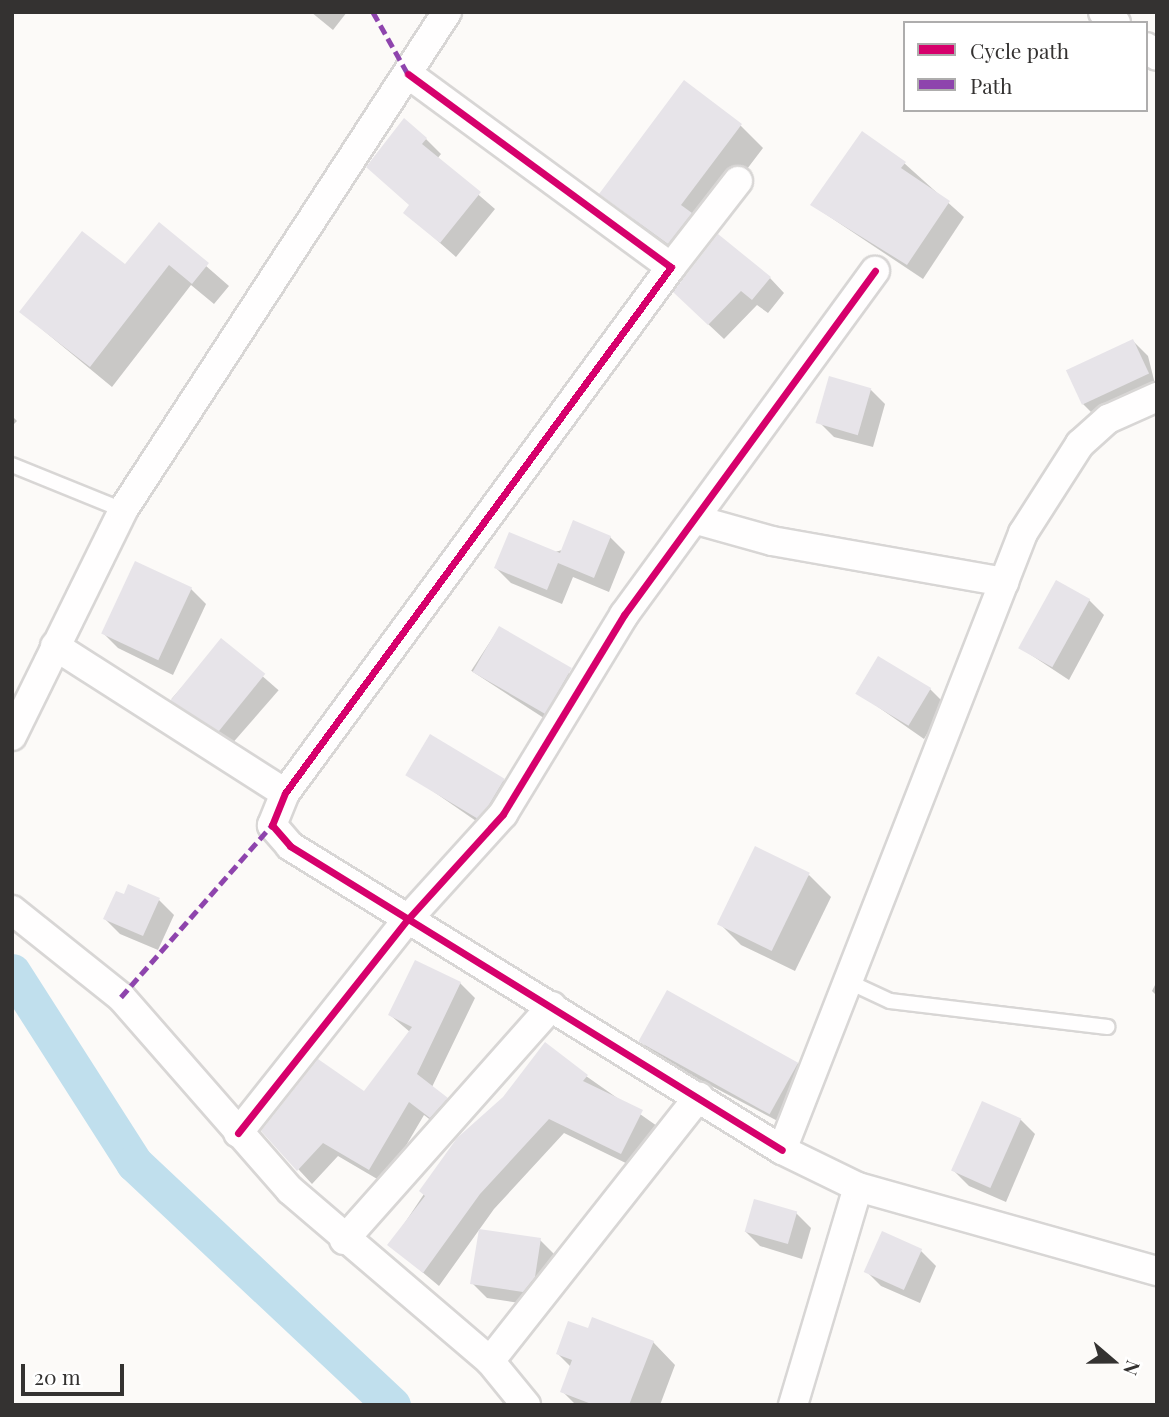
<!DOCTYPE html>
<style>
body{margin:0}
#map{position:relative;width:1169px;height:1417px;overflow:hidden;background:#fcfaf8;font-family:"Playfair Display",serif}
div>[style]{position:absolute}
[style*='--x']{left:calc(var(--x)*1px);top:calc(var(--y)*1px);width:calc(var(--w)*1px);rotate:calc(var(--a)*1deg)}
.shadow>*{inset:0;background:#0003;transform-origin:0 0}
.canal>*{height:37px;margin:-18.5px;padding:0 18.5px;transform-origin:18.5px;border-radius:18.5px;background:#c0dfed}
.building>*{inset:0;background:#e7e4e9;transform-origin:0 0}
.roads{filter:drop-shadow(2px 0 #d8d6d5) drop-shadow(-2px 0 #d8d6d5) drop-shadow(0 2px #d8d6d5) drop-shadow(0 -2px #d8d6d5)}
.service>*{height:14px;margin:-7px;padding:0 7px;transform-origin:7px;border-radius:7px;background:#fffefe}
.minor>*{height:28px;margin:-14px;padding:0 14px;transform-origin:14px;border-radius:14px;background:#fffefe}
.quiet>*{height:5px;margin-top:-2.5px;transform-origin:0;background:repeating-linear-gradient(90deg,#8e44ad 0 10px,transparent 0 15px)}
.cycleway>*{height:7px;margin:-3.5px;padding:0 3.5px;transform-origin:3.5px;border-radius:3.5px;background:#d6006c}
span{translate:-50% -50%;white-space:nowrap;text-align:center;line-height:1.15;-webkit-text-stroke:5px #fff;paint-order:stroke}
.frame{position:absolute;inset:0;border:14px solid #343231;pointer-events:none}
.legend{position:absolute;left:903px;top:21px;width:245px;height:91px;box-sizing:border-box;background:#fff;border:2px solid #aeadad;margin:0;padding:9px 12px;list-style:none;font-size:21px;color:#343231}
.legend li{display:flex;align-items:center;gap:14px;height:35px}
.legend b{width:35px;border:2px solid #aeadad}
.north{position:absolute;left:1078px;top:1326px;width:70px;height:70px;-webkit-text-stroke:5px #fff;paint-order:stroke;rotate:110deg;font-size:19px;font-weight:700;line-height:28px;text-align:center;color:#343231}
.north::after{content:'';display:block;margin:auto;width:24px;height:32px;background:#343231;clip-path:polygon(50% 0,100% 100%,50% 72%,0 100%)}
.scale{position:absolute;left:21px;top:1364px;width:103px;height:32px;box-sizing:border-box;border:4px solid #343231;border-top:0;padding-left:9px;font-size:21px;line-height:24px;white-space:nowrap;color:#343231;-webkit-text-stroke:5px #fff;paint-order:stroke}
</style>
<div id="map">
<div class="shadow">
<i style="clip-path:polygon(311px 12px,347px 12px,333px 30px)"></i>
<i style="clip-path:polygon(740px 125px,763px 148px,703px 227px,713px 237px,691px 265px,602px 194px)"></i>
<i style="clip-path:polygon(426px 139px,441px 154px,437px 159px,495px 209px,456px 257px,406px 213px,411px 206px,368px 167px)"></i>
<i style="clip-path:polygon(904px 163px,964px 217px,923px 279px,812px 205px)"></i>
<i style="clip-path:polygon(159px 225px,229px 286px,214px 304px,191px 285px,112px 387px,21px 312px,126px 267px)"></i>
<i style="clip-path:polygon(770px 278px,784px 293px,768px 313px,757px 305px,724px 339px,690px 307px)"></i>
<i style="clip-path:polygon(1133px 341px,1148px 356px,1157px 392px,1098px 419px,1083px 404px)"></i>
<i style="clip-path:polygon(870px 389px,885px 404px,873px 447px,834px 437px,819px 422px)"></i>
<i style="clip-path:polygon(12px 416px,17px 421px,12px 426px)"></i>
<i style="clip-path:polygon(610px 537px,625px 552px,609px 592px,573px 577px,562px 604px,511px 583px,496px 568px)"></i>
<i style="clip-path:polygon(191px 589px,206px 604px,173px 675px,118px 648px,103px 633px)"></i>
<i style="clip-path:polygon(1089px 600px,1104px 615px,1069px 680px,1022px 649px)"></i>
<i style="left:499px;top:628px;width:104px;height:51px;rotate:33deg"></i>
<i style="left:222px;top:641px;width:75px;height:77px;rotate:41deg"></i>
<i style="clip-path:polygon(930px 689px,945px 704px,924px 739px,858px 693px)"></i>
<i style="clip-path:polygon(408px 774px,503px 780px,518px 795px,492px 832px)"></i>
<i style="clip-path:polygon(809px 875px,831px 897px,795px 971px,741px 945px,719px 923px)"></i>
<i style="clip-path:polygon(159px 900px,174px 915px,158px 950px,120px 934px,105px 919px)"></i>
<i style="clip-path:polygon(1157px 981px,1157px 996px,1152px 991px)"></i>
<i style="clip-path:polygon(460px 983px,475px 998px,432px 1087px,461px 1113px,445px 1131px,424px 1115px,384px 1183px,338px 1156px,312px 1184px,263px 1131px,365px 1093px,410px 1032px,390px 1015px)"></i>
<i style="clip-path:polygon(640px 1041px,797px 1063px,812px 1078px,789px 1127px,655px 1056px)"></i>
<i style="clip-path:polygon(586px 1076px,657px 1126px,636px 1168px,564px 1133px,494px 1209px,439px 1286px,390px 1245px,460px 1140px)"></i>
<i style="clip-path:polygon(1020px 1119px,1035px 1134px,1006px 1202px,969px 1186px,954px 1171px)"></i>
<i style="clip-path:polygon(796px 1213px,811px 1228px,802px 1259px,760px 1246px,745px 1231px)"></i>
<i style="clip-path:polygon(540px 1240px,555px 1255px,549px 1293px,539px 1306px,487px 1298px,472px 1283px)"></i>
<i style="clip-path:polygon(921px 1251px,936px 1266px,920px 1303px,881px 1286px,866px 1271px)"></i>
<i style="clip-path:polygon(589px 1331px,653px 1342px,675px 1365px,660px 1405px,576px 1405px,562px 1391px,571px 1367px,558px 1354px)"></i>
</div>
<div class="canal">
<i style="--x:12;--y:972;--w:227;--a:57.4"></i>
<i style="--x:134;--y:1163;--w:354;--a:43.2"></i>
</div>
<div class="building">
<i style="clip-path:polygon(684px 80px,742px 124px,681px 205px,692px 213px,668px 244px,599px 194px)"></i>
<i style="clip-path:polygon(404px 118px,427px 138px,422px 144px,481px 192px,440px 243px,403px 213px,409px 205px,366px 167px)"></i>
<i style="clip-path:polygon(862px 131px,906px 162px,901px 168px,950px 201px,907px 265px,810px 205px)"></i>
<i style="clip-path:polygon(159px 222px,209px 263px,192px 284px,169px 265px,90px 367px,19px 312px,82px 231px,125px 264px)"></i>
<i style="clip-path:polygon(718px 234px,771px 277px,752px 300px,741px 291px,708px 325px,673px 292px)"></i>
<i style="left:1133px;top:339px;width:38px;height:74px;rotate:65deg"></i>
<i style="left:829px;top:376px;width:44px;height:49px;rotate:16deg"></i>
<i style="clip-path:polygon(573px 520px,611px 536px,594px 578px,558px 563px,547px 590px,494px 568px,509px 532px,560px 553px)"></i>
<i style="left:135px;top:561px;width:63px;height:80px;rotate:25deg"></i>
<i style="left:1056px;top:580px;width:39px;height:78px;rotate:29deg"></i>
<i style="left:499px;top:626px;width:84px;height:53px;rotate:30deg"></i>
<i style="left:221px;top:638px;width:57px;height:80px;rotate:39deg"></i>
<i style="left:878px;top:656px;width:62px;height:44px;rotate:31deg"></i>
<i style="left:430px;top:734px;width:87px;height:48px;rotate:31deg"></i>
<i style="left:755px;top:846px;width:61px;height:87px;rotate:26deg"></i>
<i style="clip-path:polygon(128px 884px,160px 898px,143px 936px,103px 919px,116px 891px,124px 894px)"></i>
<i style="clip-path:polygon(415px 960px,461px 982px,417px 1074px,448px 1098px,430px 1118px,409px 1102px,369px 1170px,323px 1143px,297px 1171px,261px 1131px,318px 1059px,364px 1091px,412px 1027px,388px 1015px)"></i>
<i style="left:667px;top:990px;width:150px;height:59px;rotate:29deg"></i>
<i style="clip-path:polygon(545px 1042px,588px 1075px,583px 1081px,643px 1110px,621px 1154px,549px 1119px,480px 1194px,423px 1273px,387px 1245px,425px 1196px,419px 1191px,457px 1138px,503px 1097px)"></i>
<i style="left:982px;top:1101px;width:43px;height:76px;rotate:24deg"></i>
<i style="left:754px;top:1199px;width:45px;height:34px;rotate:16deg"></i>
<i style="clip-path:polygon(479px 1229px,541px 1238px,535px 1277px,523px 1292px,470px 1284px)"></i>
<i style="left:882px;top:1231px;width:44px;height:45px;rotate:24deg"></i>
<i style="clip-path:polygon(592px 1317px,654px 1341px,629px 1405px,594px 1405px,560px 1392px,572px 1360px,556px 1354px,568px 1321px,588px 1328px)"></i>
</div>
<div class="roads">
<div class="service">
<i style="--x:12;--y:465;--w:120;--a:22.1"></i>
<i style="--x:847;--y:981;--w:47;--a:24.9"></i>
<i style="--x:890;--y:1001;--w:219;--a:6.8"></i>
</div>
<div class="minor">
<i style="--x:1103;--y:12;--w:17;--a:40"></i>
<i style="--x:1146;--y:47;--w:14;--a:39"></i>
<i style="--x:408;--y:74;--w:326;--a:36.3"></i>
<i style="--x:671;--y:267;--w:652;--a:126.27"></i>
<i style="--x:285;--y:793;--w:35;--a:112"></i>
<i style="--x:272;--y:825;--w:28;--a:49"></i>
<i style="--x:290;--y:846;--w:578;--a:31.71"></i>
<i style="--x:671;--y:267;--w:109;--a:-52.1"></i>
<i style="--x:697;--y:520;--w:78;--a:15.6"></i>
<i style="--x:772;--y:541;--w:236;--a:10"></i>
<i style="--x:55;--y:646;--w:273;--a:32.6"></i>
<i style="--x:12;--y:736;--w:252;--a:-63.8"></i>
<i style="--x:123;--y:510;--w:594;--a:-56.95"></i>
<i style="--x:12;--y:910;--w:139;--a:38.6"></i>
<i style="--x:121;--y:997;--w:257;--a:48.8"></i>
<i style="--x:290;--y:1190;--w:263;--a:40.5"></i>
<i style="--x:490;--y:1361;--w:57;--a:50.7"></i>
<i style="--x:238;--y:1133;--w:272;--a:-51.6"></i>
<i style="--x:407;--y:920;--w:143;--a:-47.8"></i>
<i style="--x:503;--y:814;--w:233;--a:-58.7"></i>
<i style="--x:624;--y:615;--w:426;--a:-53.9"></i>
<i style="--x:858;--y:1187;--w:85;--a:-154"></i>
<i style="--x:782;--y:1150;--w:662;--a:-68.66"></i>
<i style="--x:1023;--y:533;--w:106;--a:-57.4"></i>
<i style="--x:1080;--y:444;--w:38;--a:-42"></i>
<i style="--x:1108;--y:419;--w:54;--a:-24.2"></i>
<i style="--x:344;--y:1240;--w:313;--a:-48.4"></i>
<i style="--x:490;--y:1361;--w:337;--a:-51.7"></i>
<i style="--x:793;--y:1405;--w:227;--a:-73.4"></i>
<i style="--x:858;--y:1187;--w:311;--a:15.7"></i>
</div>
</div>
<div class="quiet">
<i style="--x:373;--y:12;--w:71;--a:60.6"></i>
<i style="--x:121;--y:997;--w:229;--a:-48.7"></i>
</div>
<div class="cycleway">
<i style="--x:408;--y:74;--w:326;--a:36.3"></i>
<i style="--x:671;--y:267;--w:652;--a:126.27"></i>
<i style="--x:285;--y:793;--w:35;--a:112"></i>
<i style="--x:272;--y:825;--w:28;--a:49"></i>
<i style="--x:290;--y:846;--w:578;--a:31.71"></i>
<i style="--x:238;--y:1133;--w:272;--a:-51.6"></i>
<i style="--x:407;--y:920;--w:143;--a:-47.8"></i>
<i style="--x:503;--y:814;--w:233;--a:-58.7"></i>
<i style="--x:624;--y:615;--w:426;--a:-53.9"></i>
</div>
<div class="frame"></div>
<ul class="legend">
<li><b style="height:9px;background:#d6006c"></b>Cycle path</li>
<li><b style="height:9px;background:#8e44ad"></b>Path</li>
</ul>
<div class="north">N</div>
<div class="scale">20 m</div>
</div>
